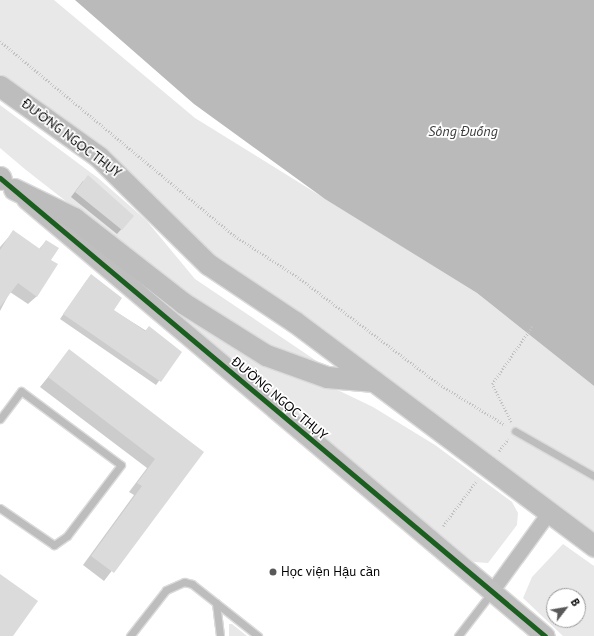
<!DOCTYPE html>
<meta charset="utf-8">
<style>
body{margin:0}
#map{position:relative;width:594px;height:636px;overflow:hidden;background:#fff;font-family:"PT Sans",sans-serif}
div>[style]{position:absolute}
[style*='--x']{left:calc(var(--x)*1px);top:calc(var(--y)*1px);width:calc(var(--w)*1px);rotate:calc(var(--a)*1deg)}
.green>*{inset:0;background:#e8e8e8}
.water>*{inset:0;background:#bababa}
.shadow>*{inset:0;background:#0003}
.building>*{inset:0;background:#dbdbdb}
.path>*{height:2.5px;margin-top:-1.25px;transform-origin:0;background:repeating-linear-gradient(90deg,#c2c2c2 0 1px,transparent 0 3px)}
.roads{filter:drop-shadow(1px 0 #dbdbdb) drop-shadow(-1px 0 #dbdbdb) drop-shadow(0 1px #dbdbdb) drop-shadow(0 -1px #dbdbdb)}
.lane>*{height:7px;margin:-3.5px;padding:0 3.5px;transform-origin:3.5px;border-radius:3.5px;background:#bdbdbd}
.street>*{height:14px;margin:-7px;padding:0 7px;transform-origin:7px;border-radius:7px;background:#bdbdbd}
.secondary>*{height:19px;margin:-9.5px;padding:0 9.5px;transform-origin:9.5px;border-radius:9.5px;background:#bfbfbf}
.primary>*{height:21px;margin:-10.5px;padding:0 10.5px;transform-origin:10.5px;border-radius:10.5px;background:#bdbdbd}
.cycleway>*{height:5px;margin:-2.5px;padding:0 2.5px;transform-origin:2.5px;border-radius:2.5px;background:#1b5e20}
.dots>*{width:11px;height:11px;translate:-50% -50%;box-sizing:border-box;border:2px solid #fff;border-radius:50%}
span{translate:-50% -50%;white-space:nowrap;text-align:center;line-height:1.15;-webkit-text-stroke:3.5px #fff;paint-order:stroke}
.street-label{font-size:13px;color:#000}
.poi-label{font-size:13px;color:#000}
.left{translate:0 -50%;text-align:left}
.water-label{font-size:14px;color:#3d3d3d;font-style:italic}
.north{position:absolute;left:546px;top:588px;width:40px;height:40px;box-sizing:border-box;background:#fff;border:1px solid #999;border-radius:50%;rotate:59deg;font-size:11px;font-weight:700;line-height:16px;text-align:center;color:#000}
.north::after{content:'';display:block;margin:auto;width:14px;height:18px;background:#595959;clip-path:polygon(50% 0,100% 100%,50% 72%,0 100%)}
</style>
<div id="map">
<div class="green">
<i style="clip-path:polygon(0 0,54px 0,195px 118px,477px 293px,594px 386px,594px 532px,307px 318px,233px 274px,0 77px)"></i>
<i style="clip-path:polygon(0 105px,98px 178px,146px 220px,195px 279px,330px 370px,232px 331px,26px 170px,0 148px)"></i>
<i style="clip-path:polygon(94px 244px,321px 382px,373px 407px,435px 445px,512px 502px,518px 513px,517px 525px,488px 563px,474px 562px,269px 398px)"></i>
<i style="clip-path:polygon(evenodd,563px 544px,594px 566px,594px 636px,563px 636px,523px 598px,532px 577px,563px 544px,554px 596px,578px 596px,578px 620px,554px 620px,554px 596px)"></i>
<i style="clip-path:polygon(229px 624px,232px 624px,247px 636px,229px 636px)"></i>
</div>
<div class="water">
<i style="clip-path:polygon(75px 0,594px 0,594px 386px,477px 293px,325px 199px,194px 104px)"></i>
</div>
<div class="shadow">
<i style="clip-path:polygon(83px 181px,133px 216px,117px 234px,71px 197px)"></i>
<i style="clip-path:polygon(13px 232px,39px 249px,46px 241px,50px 260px,37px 296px,28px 304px,10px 292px,0 311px,0 247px)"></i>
<i style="clip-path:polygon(87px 280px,113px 310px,180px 352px,156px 385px,60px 319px)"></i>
<i style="clip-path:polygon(69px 351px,203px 452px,104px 581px,83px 565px,134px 495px,129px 492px,147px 468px,40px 387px)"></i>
</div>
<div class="building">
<i style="clip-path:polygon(88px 175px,134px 216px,122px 230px,75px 192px)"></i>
<i style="clip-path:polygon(13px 230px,40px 249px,46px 240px,59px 248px,51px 260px,58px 264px,37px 297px,18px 283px,0 307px,0 250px)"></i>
<i style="clip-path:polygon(91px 274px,122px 298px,114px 310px,145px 331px,149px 326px,182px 352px,161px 382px,63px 314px)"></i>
<i style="clip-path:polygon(69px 349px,204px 452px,114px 573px,91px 556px,142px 486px,137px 483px,155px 459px,48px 377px)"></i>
<i style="clip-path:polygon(0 574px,38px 601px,13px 636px,0 636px)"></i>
</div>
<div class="path">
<i style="--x:0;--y:41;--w:305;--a:39.7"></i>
<i style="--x:235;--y:236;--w:75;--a:33.1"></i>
<i style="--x:298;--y:277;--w:177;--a:37.2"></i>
<i style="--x:439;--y:384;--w:78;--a:31.8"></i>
<i style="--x:511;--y:422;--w:42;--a:-116.6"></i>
<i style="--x:492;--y:384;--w:72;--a:-55.2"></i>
<i style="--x:499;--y:451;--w:15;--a:-53"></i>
<i style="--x:443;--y:526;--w:57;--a:-53.5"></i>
</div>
<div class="roads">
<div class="lane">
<i style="--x:0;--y:419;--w:35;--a:-53"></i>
<i style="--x:21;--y:391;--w:124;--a:36.5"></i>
<i style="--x:121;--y:465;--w:89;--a:127.3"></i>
<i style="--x:67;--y:536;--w:16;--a:145"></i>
<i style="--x:54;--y:545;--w:65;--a:-145.6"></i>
<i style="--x:515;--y:431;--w:91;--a:29.7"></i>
<i style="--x:216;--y:603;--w:33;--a:83"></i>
<i style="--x:130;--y:636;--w:58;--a:-52"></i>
<i style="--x:166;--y:590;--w:20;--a:-24"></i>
<i style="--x:184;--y:582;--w:8;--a:14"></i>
<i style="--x:192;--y:584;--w:84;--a:38.2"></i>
<i style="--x:458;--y:636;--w:56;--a:-52.3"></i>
</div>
<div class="street">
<i style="--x:492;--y:592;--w:99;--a:-54.1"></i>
</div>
<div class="secondary">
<i style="--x:26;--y:199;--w:678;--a:40.1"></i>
</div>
<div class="primary">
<i style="--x:0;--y:86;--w:122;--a:35.6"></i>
<i style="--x:99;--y:157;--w:153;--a:44.5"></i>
<i style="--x:208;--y:264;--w:105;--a:33.7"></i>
<i style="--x:295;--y:322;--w:374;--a:36.8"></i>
<i style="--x:0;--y:177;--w:2;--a:63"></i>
<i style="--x:14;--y:189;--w:67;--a:25.8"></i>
<i style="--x:74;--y:218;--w:138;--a:37.9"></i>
<i style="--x:183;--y:303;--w:98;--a:32.1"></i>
<i style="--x:266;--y:355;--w:65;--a:19.8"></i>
<i style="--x:327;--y:377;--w:47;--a:4.9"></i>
</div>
</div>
<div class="cycleway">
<i style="--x:0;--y:178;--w:712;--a:40.04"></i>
</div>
<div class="dots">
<i style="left:273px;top:572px;background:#595959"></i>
</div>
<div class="street-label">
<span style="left:71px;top:139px;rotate:37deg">ĐƯỜNG NGỌC THỤY</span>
<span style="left:279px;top:399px;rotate:40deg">ĐƯỜNG NGỌC THỤY</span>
</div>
<div class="poi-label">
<span class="left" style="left:281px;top:572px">Học viện Hậu cần</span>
</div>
<div class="water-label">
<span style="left:463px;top:131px">Sông Đuống</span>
</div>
<div class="north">B</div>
</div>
